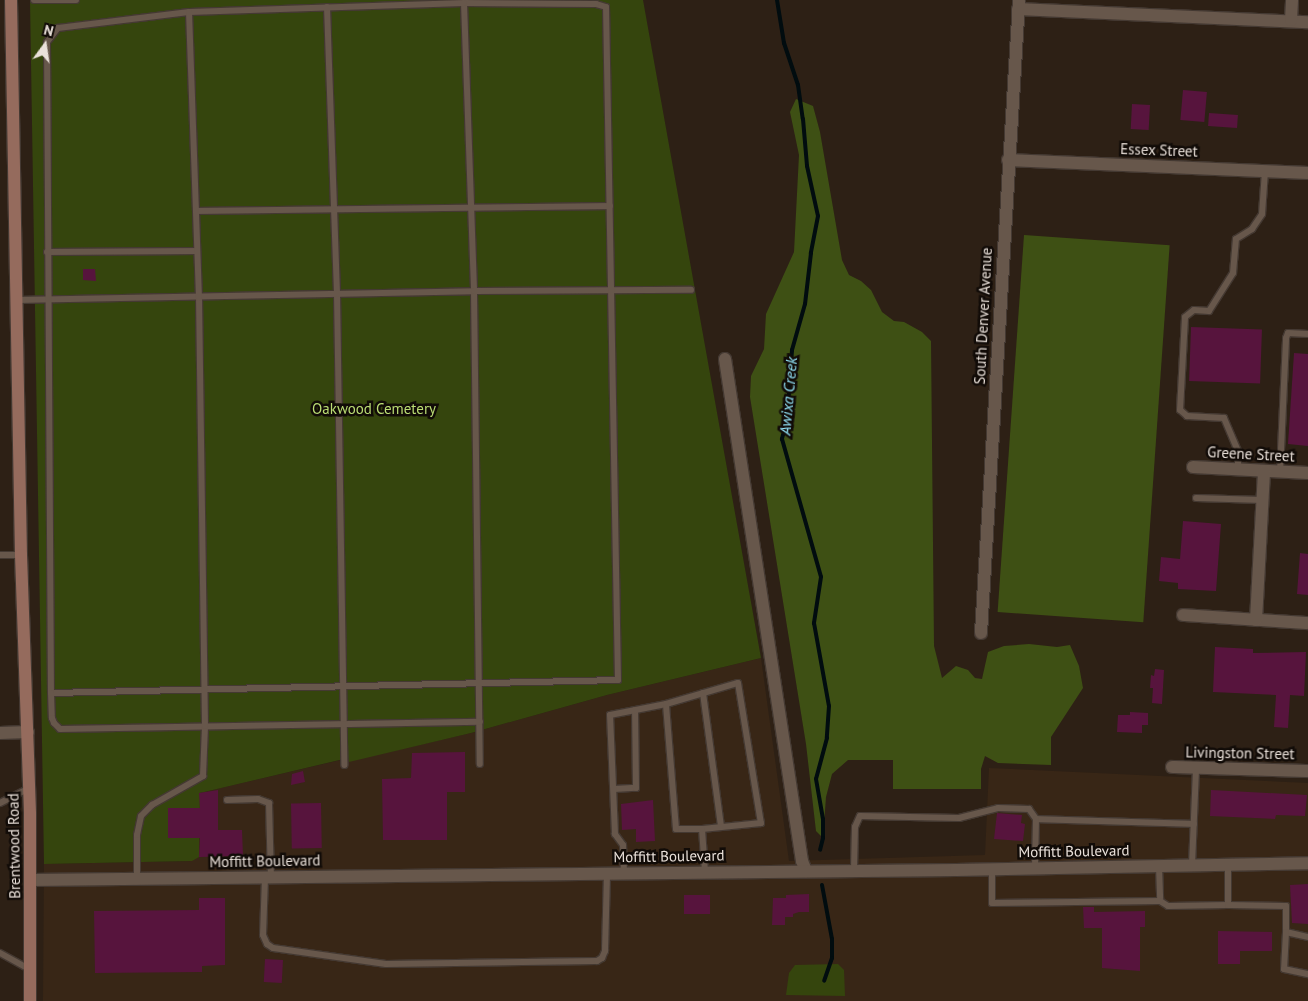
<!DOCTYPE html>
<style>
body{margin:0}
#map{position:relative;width:1308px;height:1001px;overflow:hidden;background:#2d2015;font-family:"PT Sans",sans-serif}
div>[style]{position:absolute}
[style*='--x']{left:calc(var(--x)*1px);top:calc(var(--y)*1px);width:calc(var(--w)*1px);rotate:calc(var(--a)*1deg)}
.built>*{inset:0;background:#382616}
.green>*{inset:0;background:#35450d}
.forest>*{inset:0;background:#3e5014;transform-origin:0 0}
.stream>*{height:4px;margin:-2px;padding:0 2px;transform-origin:2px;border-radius:2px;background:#010c0f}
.building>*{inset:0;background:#57143d;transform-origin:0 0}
.roads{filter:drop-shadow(1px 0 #443932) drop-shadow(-1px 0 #443932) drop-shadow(0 1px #443932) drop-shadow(0 -1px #443932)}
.lane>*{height:6px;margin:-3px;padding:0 3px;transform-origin:3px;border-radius:3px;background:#67574b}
.street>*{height:12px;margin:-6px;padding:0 6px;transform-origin:6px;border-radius:6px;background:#67574b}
.secondary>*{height:12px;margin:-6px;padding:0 6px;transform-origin:6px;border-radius:6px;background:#956b5d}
span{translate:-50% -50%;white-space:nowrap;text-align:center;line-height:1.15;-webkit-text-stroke:5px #110b07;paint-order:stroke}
.street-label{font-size:15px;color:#eae1da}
.park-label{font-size:15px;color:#badc74}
.water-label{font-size:16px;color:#91e0f4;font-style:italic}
.north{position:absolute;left:20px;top:20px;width:50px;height:50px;-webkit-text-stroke:4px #110b07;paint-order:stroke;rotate:14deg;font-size:14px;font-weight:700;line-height:20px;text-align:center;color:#eae1da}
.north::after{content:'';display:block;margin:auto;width:18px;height:22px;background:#eae1da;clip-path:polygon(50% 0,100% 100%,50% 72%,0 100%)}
</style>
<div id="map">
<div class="built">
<i style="clip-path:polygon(761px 658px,789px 861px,985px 855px,989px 768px,1308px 783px,1308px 1001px,43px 1001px,44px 864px,192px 861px,199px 793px,349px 758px,349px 761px,471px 733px,607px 695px)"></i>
</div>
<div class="green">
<i style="clip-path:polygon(30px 0,643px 0,761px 658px,607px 695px,471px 733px,349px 762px,348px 758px,200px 793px,199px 857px,192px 861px,44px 864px)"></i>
<i style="clip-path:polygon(838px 964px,844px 970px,845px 996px,786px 995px,789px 973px,795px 965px)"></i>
</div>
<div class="forest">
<i style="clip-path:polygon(796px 99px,813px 106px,820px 132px,842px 260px,849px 275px,861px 281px,871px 290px,882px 312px,894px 321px,904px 322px,922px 332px,931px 341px,934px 646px,942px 678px,956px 666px,968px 670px,975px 678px,982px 679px,988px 652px,1004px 646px,1029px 644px,1057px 647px,1070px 645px,1079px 666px,1083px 688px,1051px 737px,1051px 765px,998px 763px,985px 756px,981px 769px,981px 789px,893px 789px,893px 760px,848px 760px,832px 774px,826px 797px,823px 838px,816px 831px,806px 744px,750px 397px,751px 376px,764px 349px,766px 314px,794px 252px,799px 155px,790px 112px)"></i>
<i style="left:1024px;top:235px;width:146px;height:378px;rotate:4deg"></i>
</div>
<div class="stream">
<i style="--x:777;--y:0;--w:44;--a:80.8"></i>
<i style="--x:784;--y:43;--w:44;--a:71.6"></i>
<i style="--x:798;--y:85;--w:34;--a:82"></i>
<i style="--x:803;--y:119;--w:47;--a:85.1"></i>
<i style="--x:807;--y:166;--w:51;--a:77.6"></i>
<i style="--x:818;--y:216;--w:38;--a:101"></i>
<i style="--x:811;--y:253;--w:51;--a:96.7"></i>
<i style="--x:805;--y:304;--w:48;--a:105.8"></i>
<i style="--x:792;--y:350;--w:70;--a:94.1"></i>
<i style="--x:787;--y:420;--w:20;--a:105"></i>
<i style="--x:782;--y:439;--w:143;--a:74.2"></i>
<i style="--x:821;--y:577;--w:47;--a:98.7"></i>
<i style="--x:814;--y:623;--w:84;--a:79.8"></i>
<i style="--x:829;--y:706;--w:32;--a:94"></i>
<i style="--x:827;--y:738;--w:42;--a:105"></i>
<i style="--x:816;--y:779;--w:41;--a:80.1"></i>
<i style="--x:823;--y:819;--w:19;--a:90"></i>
<i style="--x:823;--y:838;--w:12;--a:104"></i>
<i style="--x:822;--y:885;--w:55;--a:79.5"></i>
<i style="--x:832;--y:939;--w:19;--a:90"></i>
<i style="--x:832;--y:958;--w:24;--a:109"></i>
</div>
<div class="building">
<i style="left:1183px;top:90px;width:24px;height:30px;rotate:5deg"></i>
<i style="left:1132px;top:104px;width:18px;height:25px;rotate:3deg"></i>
<i style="left:1209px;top:113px;width:29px;height:13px;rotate:4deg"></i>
<i style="clip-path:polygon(83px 269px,95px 269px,96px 281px,83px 280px)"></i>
<i style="left:1191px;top:327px;width:71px;height:54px;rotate:2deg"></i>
<i style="clip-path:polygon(1294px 353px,1308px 354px,1308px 446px,1288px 444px)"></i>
<i style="clip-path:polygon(1183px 521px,1221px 524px,1216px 591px,1178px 589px,1178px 583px,1159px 581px,1161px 557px,1180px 559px)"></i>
<i style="clip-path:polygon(1300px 553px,1308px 554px,1308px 595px,1297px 594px)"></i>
<i style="clip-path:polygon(1215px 647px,1253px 649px,1253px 653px,1306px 652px,1304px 696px,1290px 695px,1288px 728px,1274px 727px,1276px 695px,1213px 692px)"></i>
<i style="clip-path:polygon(1155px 669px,1164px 670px,1162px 704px,1152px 703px,1153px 688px,1150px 688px,1151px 675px,1154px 676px)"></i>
<i style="clip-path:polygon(1130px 712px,1148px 713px,1148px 725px,1142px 725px,1142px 733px,1117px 732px,1118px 715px,1130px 715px)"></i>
<i style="clip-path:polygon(465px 752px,465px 792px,447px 792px,447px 840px,383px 840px,382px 779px,411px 778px,412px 753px)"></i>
<i style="clip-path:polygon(303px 771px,305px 782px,291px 785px,292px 774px)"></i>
<i style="clip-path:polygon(218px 790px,218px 830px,242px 830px,243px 856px,199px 857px,200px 838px,168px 838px,168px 808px,200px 808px,199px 793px)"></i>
<i style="clip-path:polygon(1211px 790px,1307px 795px,1305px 816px,1276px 815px,1275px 819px,1210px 816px)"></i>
<i style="clip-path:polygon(653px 800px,655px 841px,636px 842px,636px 829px,622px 830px,621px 804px)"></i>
<i style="left:321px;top:803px;width:45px;height:30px;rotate:89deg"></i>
<i style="clip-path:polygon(997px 813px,1022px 815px,1021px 823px,1025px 824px,1023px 841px,994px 839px)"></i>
<i style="clip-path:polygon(1308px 884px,1308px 924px,1292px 923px,1290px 885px)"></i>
<i style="clip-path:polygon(809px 894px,809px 912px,799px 912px,793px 914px,793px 917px,785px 917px,785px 925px,772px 925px,773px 898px,786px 898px,786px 895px)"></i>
<i style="left:710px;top:895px;width:19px;height:26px;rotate:90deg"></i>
<i style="clip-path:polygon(199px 898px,225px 898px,225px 965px,202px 966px,202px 972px,95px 973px,94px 911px,199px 910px)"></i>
<i style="clip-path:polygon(1083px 907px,1094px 907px,1094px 912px,1145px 911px,1145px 927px,1140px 927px,1140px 971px,1102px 968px,1102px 928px,1084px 928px)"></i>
<i style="clip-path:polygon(1218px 931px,1272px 932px,1272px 951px,1240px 951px,1240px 964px,1218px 964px)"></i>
<i style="left:265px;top:959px;width:18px;height:23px;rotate:3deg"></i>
</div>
<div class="roads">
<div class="lane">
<i style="--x:34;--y:0;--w:42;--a:0"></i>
<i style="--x:464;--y:3;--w:288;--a:88"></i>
<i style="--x:474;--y:291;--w:473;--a:89.3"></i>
<i style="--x:327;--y:7;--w:287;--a:88"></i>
<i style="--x:337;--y:294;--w:471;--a:89.1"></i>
<i style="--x:196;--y:211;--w:414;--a:-0.7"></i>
<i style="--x:47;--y:252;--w:150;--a:-0.4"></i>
<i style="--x:17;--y:300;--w:457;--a:-1.1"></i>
<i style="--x:474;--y:291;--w:217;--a:-0.3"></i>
<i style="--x:1238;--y:469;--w:18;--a:-90"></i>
<i style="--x:1238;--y:451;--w:36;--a:-113"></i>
<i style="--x:1224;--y:418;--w:37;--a:-177"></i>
<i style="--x:1187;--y:416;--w:9;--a:-139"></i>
<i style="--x:1180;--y:410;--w:93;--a:-86.9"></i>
<i style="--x:1185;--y:317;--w:11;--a:-38"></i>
<i style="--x:1194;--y:310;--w:15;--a:4"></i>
<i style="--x:1209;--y:311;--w:45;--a:-57.7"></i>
<i style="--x:1233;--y:273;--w:34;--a:-85"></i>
<i style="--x:1236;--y:239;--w:19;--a:-32"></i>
<i style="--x:1252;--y:229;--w:18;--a:-56"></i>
<i style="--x:1262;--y:214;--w:43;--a:-86"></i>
<i style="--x:1280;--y:472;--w:134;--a:-87.4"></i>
<i style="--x:1286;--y:338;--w:5;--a:-68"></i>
<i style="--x:1288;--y:333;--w:20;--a:3"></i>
<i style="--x:1196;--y:498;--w:66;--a:1.7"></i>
<i style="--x:0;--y:555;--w:21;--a:0"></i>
<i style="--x:51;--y:693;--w:567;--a:-1.31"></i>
<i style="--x:618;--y:680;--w:673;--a:-91.02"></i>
<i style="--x:606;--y:7;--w:10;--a:-163"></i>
<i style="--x:596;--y:4;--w:132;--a:-179.6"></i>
<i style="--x:464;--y:3;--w:275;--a:178.1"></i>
<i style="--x:189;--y:12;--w:132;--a:173"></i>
<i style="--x:58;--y:28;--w:18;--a:128"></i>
<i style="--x:47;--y:42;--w:651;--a:89.65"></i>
<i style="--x:51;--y:693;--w:25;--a:88"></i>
<i style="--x:52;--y:718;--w:5;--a:68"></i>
<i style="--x:54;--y:723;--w:8;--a:45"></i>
<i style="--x:60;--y:729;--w:420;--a:-1"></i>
<i style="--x:703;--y:693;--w:135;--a:82.3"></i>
<i style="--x:614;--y:789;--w:22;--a:-3"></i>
<i style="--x:636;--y:788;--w:78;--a:-90.7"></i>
<i style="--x:227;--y:800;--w:31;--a:-2"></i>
<i style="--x:258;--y:799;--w:12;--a:20"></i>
<i style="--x:269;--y:803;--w:74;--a:88.5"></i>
<i style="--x:0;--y:803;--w:34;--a:-27"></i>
<i style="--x:1036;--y:819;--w:158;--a:1.8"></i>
<i style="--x:702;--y:829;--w:43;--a:86"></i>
<i style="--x:1192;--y:865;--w:96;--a:-87.6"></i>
<i style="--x:1159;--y:866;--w:35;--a:88"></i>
<i style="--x:1160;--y:901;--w:9;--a:32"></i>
<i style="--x:1168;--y:906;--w:60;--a:-1"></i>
<i style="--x:1228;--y:905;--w:40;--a:-90"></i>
<i style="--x:992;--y:868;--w:35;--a:90"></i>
<i style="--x:992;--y:903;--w:168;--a:-0.7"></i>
<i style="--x:854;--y:870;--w:43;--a:-88.7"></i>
<i style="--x:855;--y:827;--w:12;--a:-66"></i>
<i style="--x:860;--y:816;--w:99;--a:1.2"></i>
<i style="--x:959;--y:818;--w:40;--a:-14.4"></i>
<i style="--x:998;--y:808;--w:31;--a:2"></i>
<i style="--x:1029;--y:809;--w:12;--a:55"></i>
<i style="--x:1036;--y:819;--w:49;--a:91.2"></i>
<i style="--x:624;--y:873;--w:28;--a:-92"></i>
<i style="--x:623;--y:845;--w:14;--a:-126"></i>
<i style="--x:615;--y:834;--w:119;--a:-92.4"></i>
<i style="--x:610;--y:715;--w:57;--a:-11.1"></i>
<i style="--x:666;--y:704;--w:75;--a:-16.3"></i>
<i style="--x:738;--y:683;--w:142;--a:80.7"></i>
<i style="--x:761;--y:823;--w:59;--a:174.2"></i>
<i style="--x:702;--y:829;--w:26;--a:180"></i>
<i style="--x:676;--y:829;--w:125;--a:-94.6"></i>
<i style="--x:265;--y:878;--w:57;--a:92"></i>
<i style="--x:263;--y:935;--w:10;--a:66"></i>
<i style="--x:267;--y:944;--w:7;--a:34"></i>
<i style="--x:273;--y:948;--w:114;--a:8.1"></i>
<i style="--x:386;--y:964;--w:211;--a:-0.8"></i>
<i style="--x:597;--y:961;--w:6;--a:-31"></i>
<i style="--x:602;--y:958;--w:8;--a:-67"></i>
<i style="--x:605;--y:951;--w:78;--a:-88.5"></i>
<i style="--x:137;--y:879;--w:44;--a:-90"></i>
<i style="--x:137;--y:835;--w:19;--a:-78"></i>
<i style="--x:141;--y:816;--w:16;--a:-45"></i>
<i style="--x:152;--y:805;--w:59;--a:-29.6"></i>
<i style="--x:203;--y:776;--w:50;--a:-87.7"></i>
<i style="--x:205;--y:726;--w:428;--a:-90.8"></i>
<i style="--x:199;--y:298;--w:286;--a:-92"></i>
<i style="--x:1228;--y:905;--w:58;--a:1"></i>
<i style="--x:1286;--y:906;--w:26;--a:90"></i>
<i style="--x:1286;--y:932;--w:23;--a:13"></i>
<i style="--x:1286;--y:932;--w:37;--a:93"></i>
<i style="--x:1284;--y:969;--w:25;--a:12"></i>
<i style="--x:0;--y:953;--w:33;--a:29"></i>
</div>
<div class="street">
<i style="--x:1018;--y:9;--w:290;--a:2.6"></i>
<i style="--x:1291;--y:20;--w:20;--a:-87"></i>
<i style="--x:1008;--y:160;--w:300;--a:2.5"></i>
<i style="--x:725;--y:359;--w:508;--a:81.28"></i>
<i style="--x:802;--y:861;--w:11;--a:68"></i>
<i style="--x:1193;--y:467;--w:115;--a:3"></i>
<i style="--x:1183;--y:615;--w:125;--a:3.7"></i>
<i style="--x:1256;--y:620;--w:149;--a:-86.9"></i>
<i style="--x:981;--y:633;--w:634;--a:-86.56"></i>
<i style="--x:0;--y:733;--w:28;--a:-2"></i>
<i style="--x:1172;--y:767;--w:136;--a:1.7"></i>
<i style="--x:31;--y:880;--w:925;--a:-0.62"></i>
<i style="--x:956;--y:870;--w:352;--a:-1.1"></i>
</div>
<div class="secondary">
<i style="--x:11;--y:0;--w:555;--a:88.97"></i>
<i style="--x:21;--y:555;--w:259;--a:88"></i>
<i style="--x:30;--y:814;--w:187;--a:90"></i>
</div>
</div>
<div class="street-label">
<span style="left:1159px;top:150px;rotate:2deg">Essex Street</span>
<span style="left:983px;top:316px;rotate:-87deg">South Denver Avenue</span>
<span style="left:1251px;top:454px;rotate:3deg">Greene Street</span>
<span style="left:1240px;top:753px;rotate:1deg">Livingston Street</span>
<span style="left:14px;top:846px;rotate:-91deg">Brentwood Road</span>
<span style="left:1074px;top:851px;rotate:-1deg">Moffitt Boulevard</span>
<span style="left:669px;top:856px;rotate:-1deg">Moffitt Boulevard</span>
<span style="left:265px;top:861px;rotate:-1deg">Moffitt Boulevard</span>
</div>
<div class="park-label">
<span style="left:374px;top:409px">Oakwood Cemetery</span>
</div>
<div class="water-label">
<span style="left:788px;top:396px;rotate:-85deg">Awixa Creek</span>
</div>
<div class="north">N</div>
</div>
